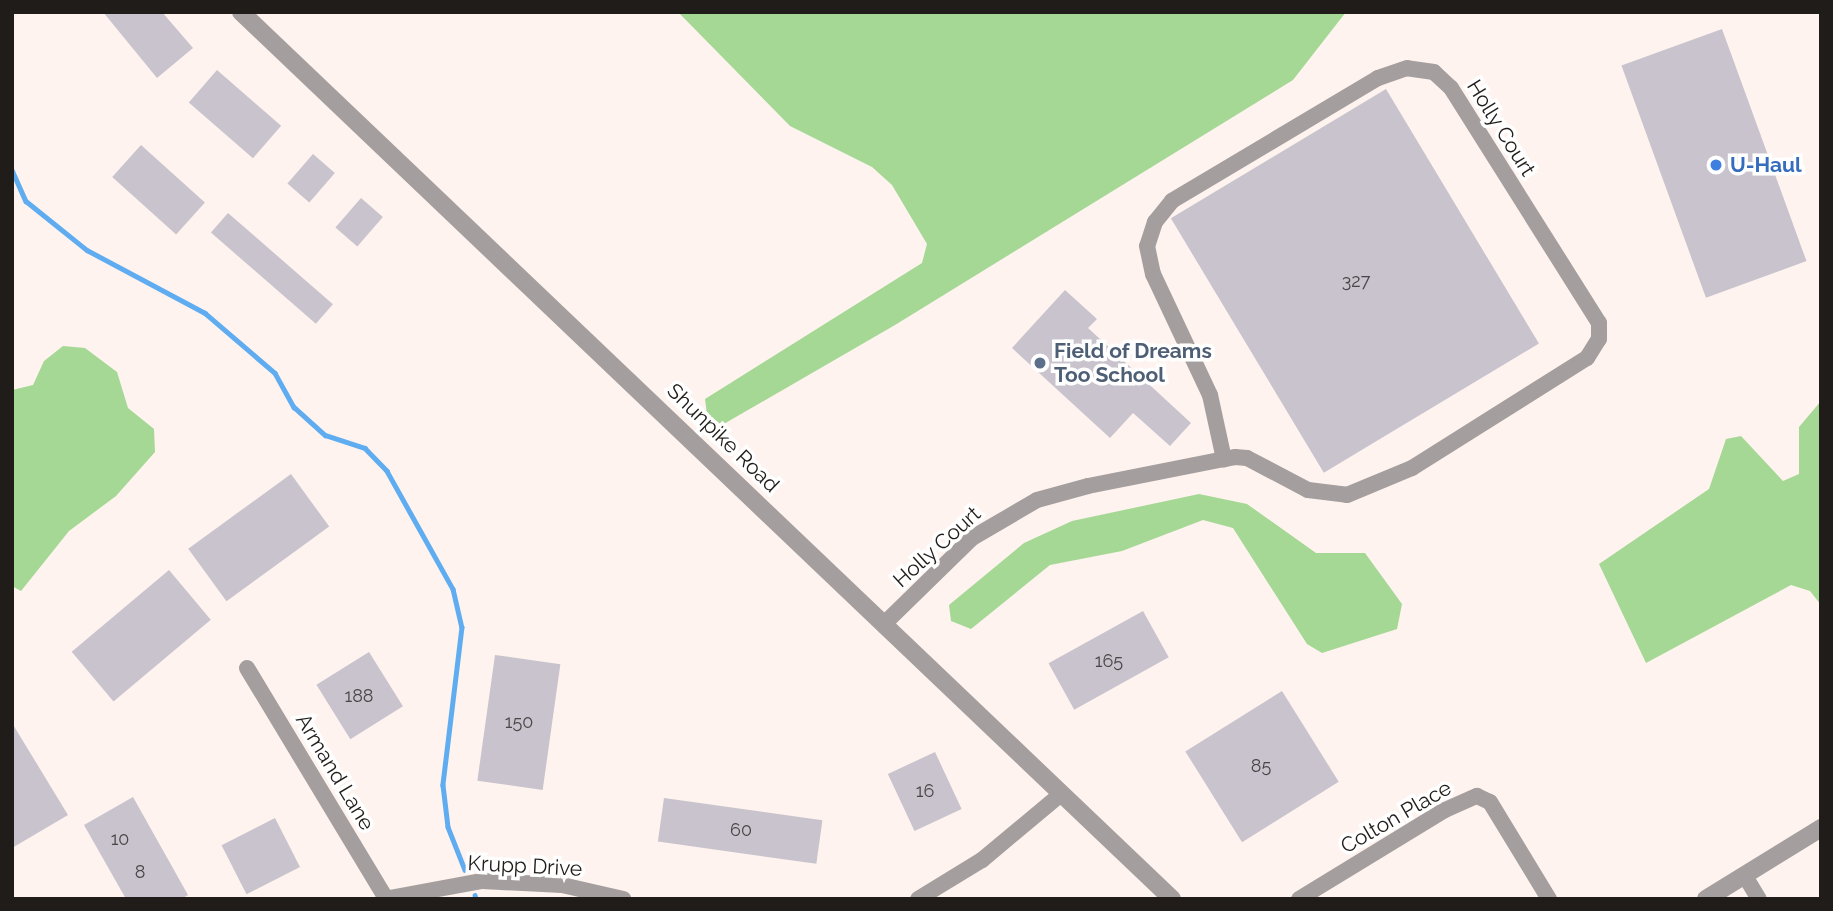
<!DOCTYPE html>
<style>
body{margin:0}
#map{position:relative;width:1833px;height:911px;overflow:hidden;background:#fef3ee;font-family:Raleway,sans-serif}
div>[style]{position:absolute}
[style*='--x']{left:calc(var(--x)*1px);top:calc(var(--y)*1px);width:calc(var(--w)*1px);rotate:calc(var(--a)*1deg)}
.green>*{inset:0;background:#a5d795}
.stream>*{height:4.5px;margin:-2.25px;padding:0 2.25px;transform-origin:2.25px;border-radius:2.25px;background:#5facf1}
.building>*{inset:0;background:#c8c3cd;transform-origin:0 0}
.minor>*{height:16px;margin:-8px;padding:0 8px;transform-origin:8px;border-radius:8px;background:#a49f9e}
.tertiary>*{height:18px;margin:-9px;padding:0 9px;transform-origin:9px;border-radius:9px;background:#a49f9e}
.dots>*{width:19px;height:19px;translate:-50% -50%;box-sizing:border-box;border:4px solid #fff;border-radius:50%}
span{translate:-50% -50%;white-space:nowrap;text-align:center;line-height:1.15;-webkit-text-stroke:7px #fff;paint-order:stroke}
.number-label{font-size:18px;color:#494647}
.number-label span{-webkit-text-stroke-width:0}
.street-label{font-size:21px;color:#1f1c1a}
.shop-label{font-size:21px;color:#366cbe;font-weight:700}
.left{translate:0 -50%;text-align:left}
.service-label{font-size:21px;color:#4e5e75;font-weight:700}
.frame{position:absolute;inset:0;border:14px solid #1f1c1a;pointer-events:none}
</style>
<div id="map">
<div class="green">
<i style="clip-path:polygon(678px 12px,1346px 12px,1293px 80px,895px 325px,722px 425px,707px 414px,705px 399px,922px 263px,927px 244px,892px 185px,872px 167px,790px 126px)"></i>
<i style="clip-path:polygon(63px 346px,85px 348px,117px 372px,128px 408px,154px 429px,155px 452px,116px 496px,69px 531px,21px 591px,12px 586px,12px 390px,33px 385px,44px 361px)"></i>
<i style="clip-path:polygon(1821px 401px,1821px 605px,1810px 591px,1791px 585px,1646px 663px,1599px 564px,1709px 489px,1726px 439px,1741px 436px,1783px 481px,1799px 474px,1799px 427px)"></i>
<i style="clip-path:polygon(1199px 494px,1247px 504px,1316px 553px,1365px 553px,1402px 604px,1397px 629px,1322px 653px,1307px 644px,1233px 528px,1203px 520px,1122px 551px,1050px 565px,971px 629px,951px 621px,949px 605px,1024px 543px,1072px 521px)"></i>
</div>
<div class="stream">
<i style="--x:12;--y:170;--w:34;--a:66"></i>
<i style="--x:26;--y:201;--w:78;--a:38.8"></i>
<i style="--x:87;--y:250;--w:134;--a:28.1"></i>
<i style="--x:205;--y:313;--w:92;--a:40.6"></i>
<i style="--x:275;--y:373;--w:39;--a:61"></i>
<i style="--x:294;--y:407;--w:42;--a:42.1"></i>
<i style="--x:325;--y:435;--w:42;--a:18"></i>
<i style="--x:365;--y:448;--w:32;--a:46"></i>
<i style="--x:387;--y:471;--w:135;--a:60.8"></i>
<i style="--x:453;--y:589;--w:39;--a:77"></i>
<i style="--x:462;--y:627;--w:159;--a:96.9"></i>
<i style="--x:443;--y:785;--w:42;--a:83.2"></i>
<i style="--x:448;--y:827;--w:46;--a:68.4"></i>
<i style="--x:475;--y:895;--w:4;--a:76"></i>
</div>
<div class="building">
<i style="clip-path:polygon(103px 12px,162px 12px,193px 48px,157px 78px)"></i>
<i style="left:1722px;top:29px;width:247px;height:107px;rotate:70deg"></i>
<i style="left:217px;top:70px;width:85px;height:43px;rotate:41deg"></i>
<i style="left:1386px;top:89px;width:297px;height:251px;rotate:59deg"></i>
<i style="left:141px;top:145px;width:86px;height:43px;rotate:42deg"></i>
<i style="left:313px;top:154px;width:29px;height:39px;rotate:41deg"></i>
<i style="left:361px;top:198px;width:29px;height:39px;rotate:41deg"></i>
<i style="left:228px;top:213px;width:139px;height:26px;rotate:41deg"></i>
<i style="clip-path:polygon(1065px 290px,1097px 319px,1088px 328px,1191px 423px,1170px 446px,1133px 413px,1110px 438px,1012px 348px)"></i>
<i style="left:291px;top:474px;width:65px;height:127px;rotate:54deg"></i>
<i style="left:169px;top:570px;width:65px;height:127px;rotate:50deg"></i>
<i style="left:1143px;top:611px;width:53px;height:108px;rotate:61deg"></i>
<i style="left:369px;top:652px;width:64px;height:62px;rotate:58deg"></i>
<i style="left:495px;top:655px;width:66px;height:127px;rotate:8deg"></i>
<i style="left:1282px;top:691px;width:107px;height:114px;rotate:58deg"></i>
<i style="clip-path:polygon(12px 723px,68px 815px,12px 848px)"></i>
<i style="left:935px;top:752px;width:63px;height:52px;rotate:65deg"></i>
<i style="clip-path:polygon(133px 797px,188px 895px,181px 899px,126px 899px,84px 825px)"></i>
<i style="left:664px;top:798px;width:160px;height:44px;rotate:8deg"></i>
<i style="left:275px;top:818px;width:55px;height:60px;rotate:63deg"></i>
</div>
<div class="minor">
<i style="--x:885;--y:623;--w:122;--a:-44.3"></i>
<i style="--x:972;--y:538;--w:75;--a:-30.3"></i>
<i style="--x:1037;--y:500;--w:53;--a:-15.4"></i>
<i style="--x:1088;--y:486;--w:139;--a:-11.2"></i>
<i style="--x:1224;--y:459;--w:11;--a:-10"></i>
<i style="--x:1235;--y:457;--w:12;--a:5"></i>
<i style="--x:1247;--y:458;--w:69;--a:27.7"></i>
<i style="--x:1308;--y:490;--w:39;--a:7"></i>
<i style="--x:1347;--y:495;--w:70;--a:-22.6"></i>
<i style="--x:1412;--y:468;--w:207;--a:-32.2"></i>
<i style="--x:1587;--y:358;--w:22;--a:-58"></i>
<i style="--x:1599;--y:339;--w:16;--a:-90"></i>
<i style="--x:1599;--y:323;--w:278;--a:-122.2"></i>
<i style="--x:1451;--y:88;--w:23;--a:-137"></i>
<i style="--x:1434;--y:72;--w:27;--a:-172"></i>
<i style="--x:1407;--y:68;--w:31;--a:161"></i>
<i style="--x:1378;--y:78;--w:240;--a:149.2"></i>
<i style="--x:1172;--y:201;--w:27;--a:129"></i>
<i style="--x:1155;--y:222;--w:25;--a:108"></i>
<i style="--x:1147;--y:246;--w:29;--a:78"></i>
<i style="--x:1153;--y:274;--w:134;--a:64.8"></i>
<i style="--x:1210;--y:395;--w:66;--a:77.7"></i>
<i style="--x:247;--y:668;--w:269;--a:58.9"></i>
<i style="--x:1745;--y:876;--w:27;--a:59"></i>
<i style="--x:384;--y:899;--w:100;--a:-10.4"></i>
<i style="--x:482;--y:881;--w:80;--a:2.9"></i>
<i style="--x:562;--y:885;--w:63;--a:12.9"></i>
<i style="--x:918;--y:899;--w:75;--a:-31.4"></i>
<i style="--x:982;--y:860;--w:104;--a:-39.9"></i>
<i style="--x:1299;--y:899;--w:171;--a:-31.4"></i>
<i style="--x:1445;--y:810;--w:35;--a:-24"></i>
<i style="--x:1477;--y:796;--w:14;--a:25"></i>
<i style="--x:1490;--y:802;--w:114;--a:58.7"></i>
</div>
<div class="tertiary">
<i style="--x:241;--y:12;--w:1286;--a:43.61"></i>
<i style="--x:1706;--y:899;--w:135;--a:-31.7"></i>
</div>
<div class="dots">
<i style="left:1716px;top:165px;background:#3f7fe0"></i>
<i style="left:1040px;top:363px;background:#5c6f8a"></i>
</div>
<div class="number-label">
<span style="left:1356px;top:281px">327</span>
<span style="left:1109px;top:661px">165</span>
<span style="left:359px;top:696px">188</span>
<span style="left:519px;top:722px">150</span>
<span style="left:1261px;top:766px">85</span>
<span style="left:925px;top:791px">16</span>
<span style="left:741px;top:830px">60</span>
<span style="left:120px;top:839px">10</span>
<span style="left:140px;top:872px">8</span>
</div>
<div class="street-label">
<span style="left:1501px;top:128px;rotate:58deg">Holly Court</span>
<span style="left:723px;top:438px;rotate:44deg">Shunpike Road</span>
<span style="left:937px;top:547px;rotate:-42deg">Holly Court</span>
<span style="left:335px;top:772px;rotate:59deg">Armand Lane</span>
<span style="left:1396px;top:817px;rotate:-30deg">Colton Place</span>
<span style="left:525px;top:866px;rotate:3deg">Krupp Drive</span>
</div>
<div class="shop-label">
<span class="left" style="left:1730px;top:165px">U-Haul</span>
</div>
<div class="service-label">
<span class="left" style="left:1054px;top:363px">Field of Dreams<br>Too School</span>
</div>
<div class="frame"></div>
</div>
